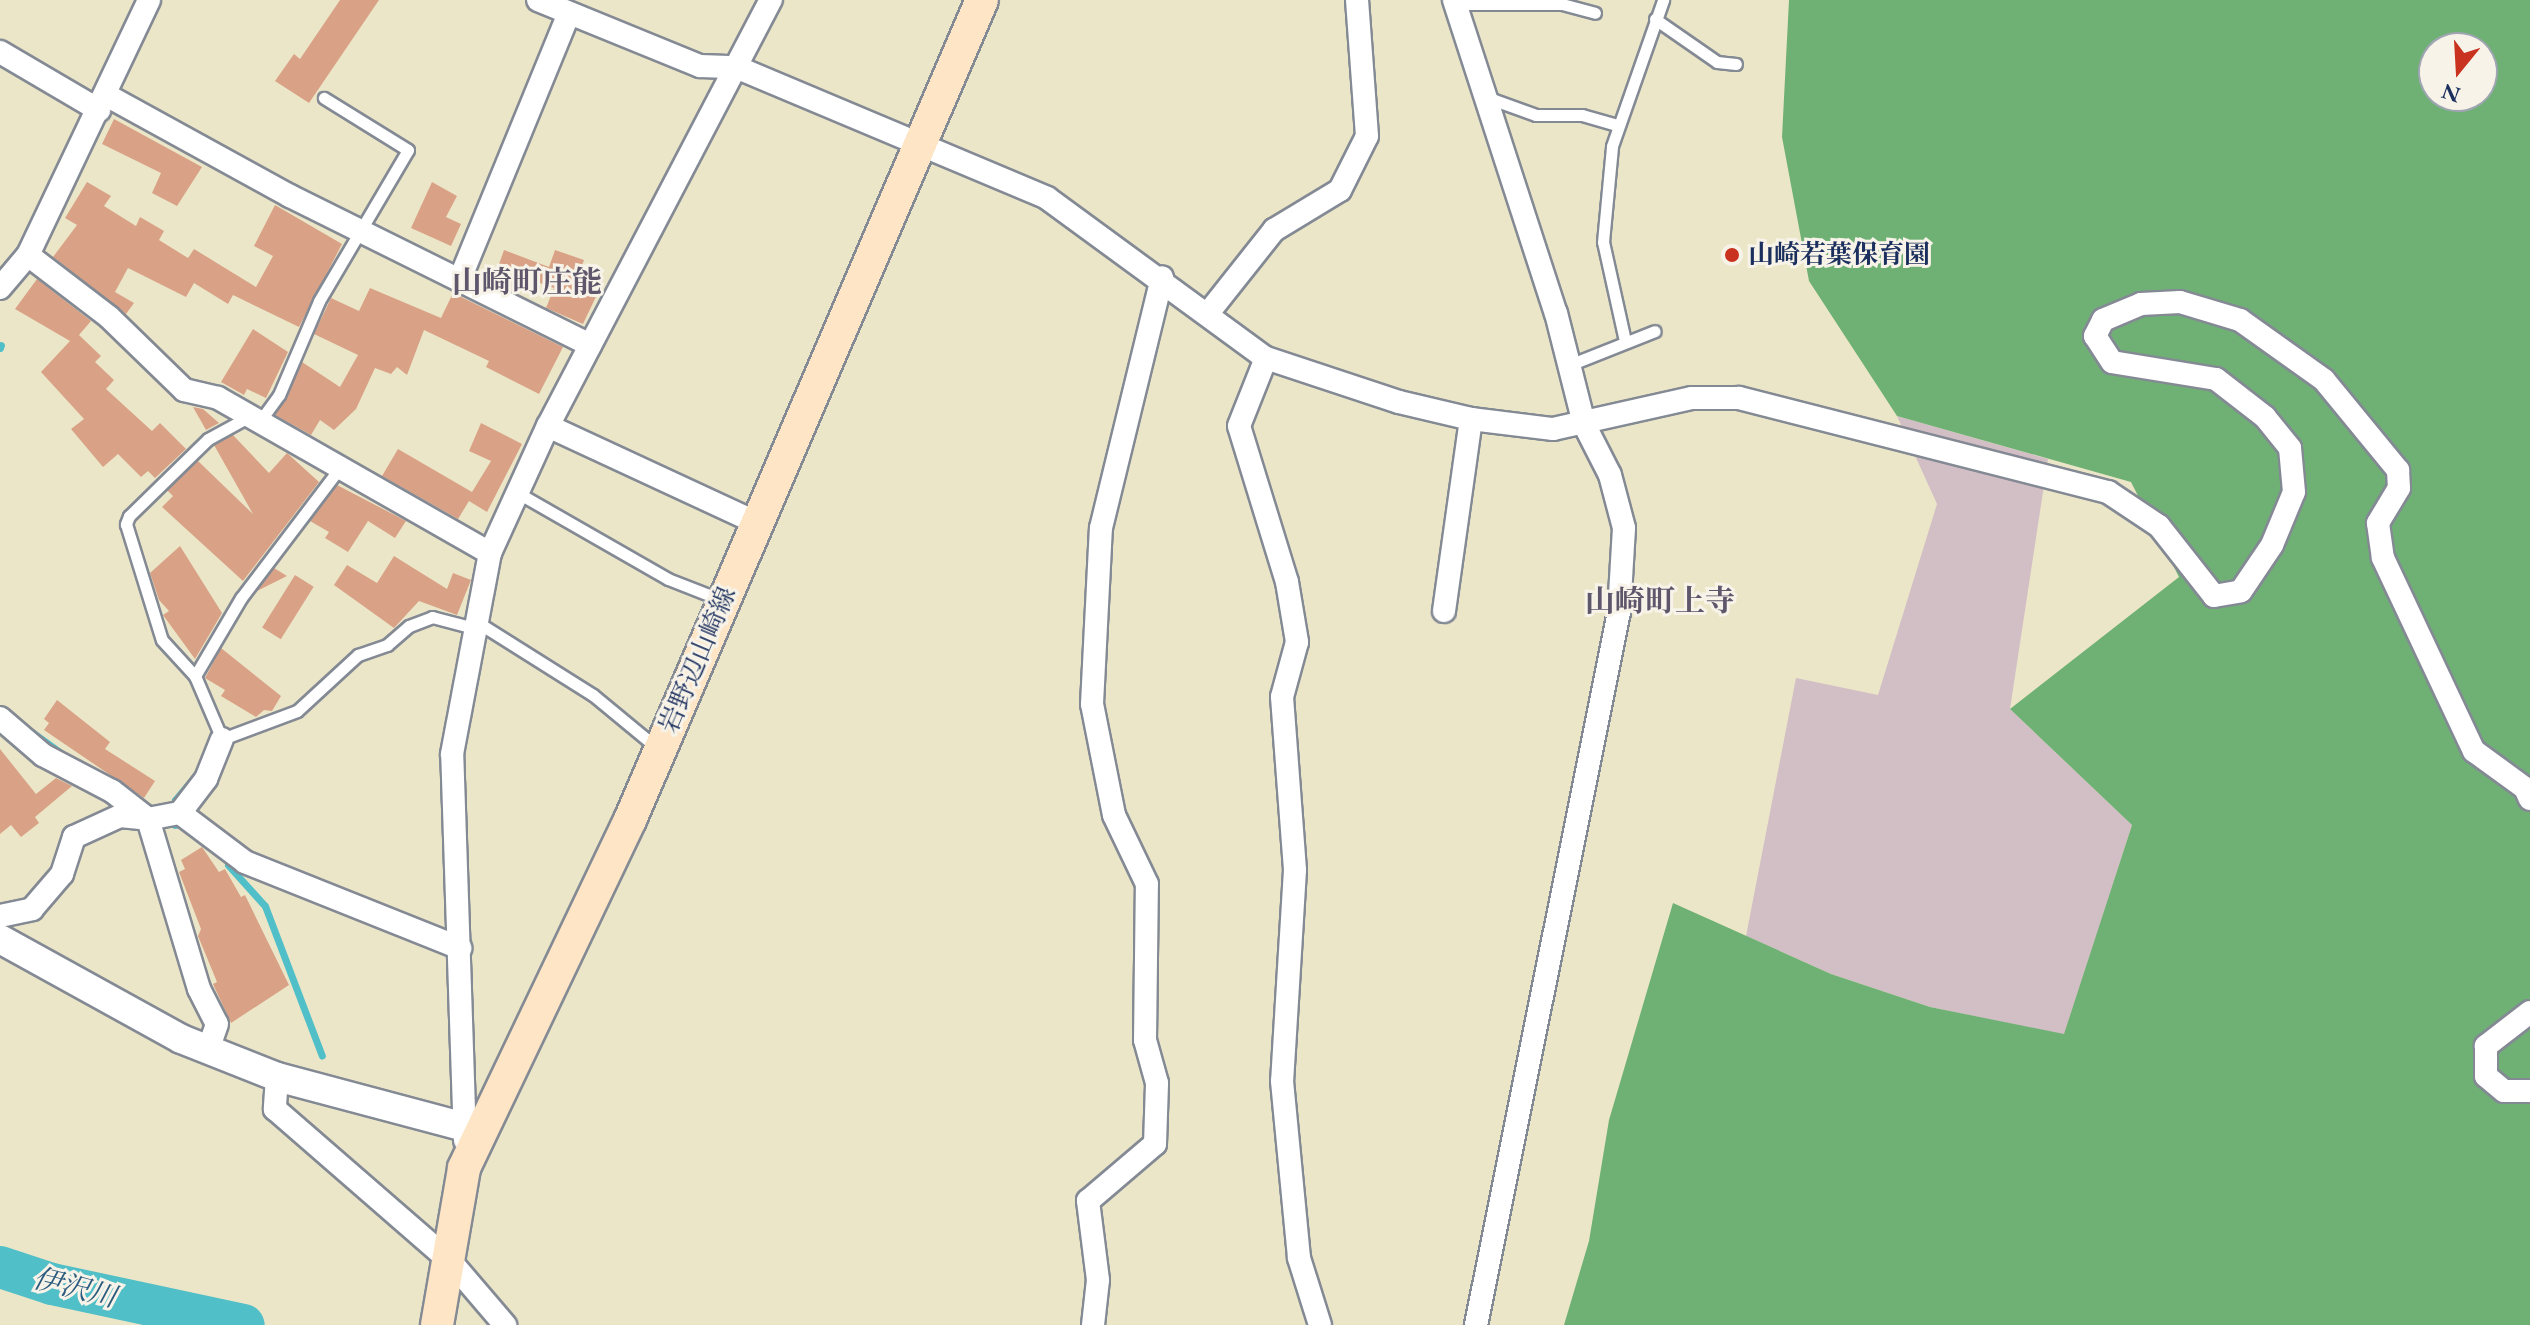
<!DOCTYPE html>
<meta charset="utf-8">
<style>
body{margin:0}
#map{position:relative;width:2530px;height:1325px;overflow:hidden;background:#ece6c9;font-family:"EB Garamond","Noto Serif JP",serif}
div>[style]{position:absolute}
[style*='--x']{left:calc(var(--x)*1px);top:calc(var(--y)*1px);width:calc(var(--w)*1px);rotate:calc(var(--a)*1deg)}
.industrial>*{inset:0;background:#d2bec5}
.forest>*{inset:0;background:#6fb174}
.stream>*{height:7px;margin:-3.5px;padding:0 3.5px;transform-origin:3.5px;border-radius:3.5px;background:#51bfc7}
.river>*{height:42px;margin:-21px;padding:0 21px;transform-origin:21px;border-radius:21px;background:#51bfc7}
.building>*{inset:0;background:#d9a286;transform-origin:0 0}
.roads{filter:drop-shadow(2px 0 #848a94) drop-shadow(-2px 0 #848a94) drop-shadow(0 2px #848a94) drop-shadow(0 -2px #848a94)}
.service>*{height:11px;margin:-5.5px;padding:0 5.5px;transform-origin:5.5px;border-radius:5.5px;background:#fff}
.minor>*{height:22px;margin:-11px;padding:0 11px;transform-origin:11px;border-radius:11px;background:#fff}
.tertiary>*{height:28px;margin:-14px;padding:0 14px;transform-origin:14px;border-radius:14px;background:#fff}
.secondary>*{height:32px;margin:-16px;padding:0 16px;transform-origin:16px;border-radius:16px;background:#fee5c5}
.dots>*{width:22px;height:22px;translate:-50% -50%;box-sizing:border-box;border:4px solid #f7f3e8;border-radius:50%}
span{translate:-50% -50%;white-space:nowrap;text-align:center;line-height:1.15;-webkit-text-stroke:6px #f7f3e8;paint-order:stroke}
.poi-label{font-size:26px;color:#1b2f5e;font-weight:700}
.left{translate:0 -50%;text-align:left}
.street-label{font-size:26px;color:#1b2f5e}
.water-label{font-size:28px;color:#2b5a7e;font-style:italic}
.quarter-label{font-size:30px;color:#5e576c;font-weight:700}
.north{position:absolute;left:2418px;top:32px;width:80px;height:80px;box-sizing:border-box;background:#f7f3e8;border:2px solid #9fa5b1;border-radius:50%;rotate:198deg;font-size:22px;font-weight:700;line-height:32px;text-align:center;color:#1b2f5e}
.north::after{content:'';display:block;margin:auto;width:28px;height:36px;background:#c8321e;clip-path:polygon(50% 0,100% 100%,50% 72%,0 100%)}
</style>
<div id="map">
<div class="industrial">
<i style="clip-path:polygon(1897px 416px,2048px 459px,2010px 709px,2132px 825px,2064px 1035px,1930px 1007px,1831px 974px,1746px 936px,1796px 678px,1878px 695px,1937px 504px)"></i>
</div>
<div class="forest">
<i style="clip-path:polygon(evenodd,1789px 0,2530px 0,2530px 1325px,1564px 1325px,1589px 1241px,1609px 1120px,1673px 903px,1831px 974px,1930px 1007px,2064px 1034px,2132px 825px,2010px 709px,2179px 577px,2131px 482px,1897px 416px,1809px 281px,1782px 137px,1789px 0,2434px 48px,2482px 48px,2482px 96px,2434px 96px,2434px 48px)"></i>
</div>
<div class="stream">
<i style="--x:0;--y:348;--w:3;--a:-72"></i>
<i style="--x:32;--y:732;--w:36;--a:36"></i>
<i style="--x:175;--y:825;--w:25;--a:-90"></i>
<i style="--x:175;--y:800;--w:30;--a:-50"></i>
<i style="--x:228;--y:865;--w:55;--a:47.9"></i>
<i style="--x:265;--y:906;--w:160;--a:69.2"></i>
</div>
<div class="river">
<i style="--x:0;--y:1267;--w:55;--a:18.1"></i>
<i style="--x:52;--y:1284;--w:196;--a:12.1"></i>
</div>
<div class="building">
<i style="clip-path:polygon(340px 0,379px 0,309px 103px,275px 81px,294px 54px,300px 59px)"></i>
<i style="clip-path:polygon(114px 119px,202px 167px,177px 206px,152px 193px,161px 173px,102px 144px)"></i>
<i style="clip-path:polygon(87px 182px,111px 196px,104px 206px,136px 226px,140px 217px,164px 231px,159px 240px,188px 258px,194px 249px,256px 287px,273px 256px,254px 246px,275px 205px,342px 244px,299px 327px,233px 295px,228px 304px,194px 283px,186px 297px,128px 268px,115px 292px,134px 303px,126px 314px,53px 257px,77px 225px,65px 218px)"></i>
<i style="clip-path:polygon(432px 182px,457px 196px,446px 217px,461px 224px,451px 246px,411px 228px)"></i>
<i style="clip-path:polygon(504px 250px,549px 267px,555px 250px,584px 260px,580px 271px,603px 282px,583px 324px,546px 308px,554px 288px,520px 276px,514px 291px,493px 281px)"></i>
<i style="clip-path:polygon(37px 279px,91px 321px,79px 335px,101px 356px,95px 362px,114px 380px,106px 389px,152px 431px,160px 423px,186px 449px,155px 478px,148px 471px,141px 477px,118px 454px,103px 467px,71px 429px,84px 419px,41px 372px,70px 341px,15px 309px)"></i>
<i style="clip-path:polygon(370px 288px,441px 318px,453px 293px,563px 347px,539px 394px,486px 367px,489px 361px,424px 330px,407px 375px,397px 367px,391px 374px,375px 368px,356px 409px,334px 430px,320px 420px,311px 435px,275px 415px,302px 362px,340px 387px,358px 355px,314px 334px,331px 298px,359px 311px)"></i>
<i style="clip-path:polygon(253px 329px,288px 352px,266px 398px,247px 389px,244px 395px,221px 382px)"></i>
<i style="clip-path:polygon(193px 407px,203px 409px,219px 423px,206px 430px)"></i>
<i style="clip-path:polygon(481px 423px,522px 444px,487px 512px,469px 501px,458px 519px,382px 476px,398px 449px,472px 492px,491px 461px,469px 451px)"></i>
<i style="clip-path:polygon(233px 435px,269px 473px,287px 453px,319px 482px,243px 581px,162px 507px,173px 496px,167px 490px,198px 461px,253px 514px,214px 445px)"></i>
<i style="clip-path:polygon(337px 485px,406px 521px,395px 538px,368px 521px,348px 552px,325px 538px,329px 532px,310px 521px)"></i>
<i style="clip-path:polygon(180px 546px,222px 613px,195px 659px,163px 615px,169px 611px,159px 600px,150px 573px)"></i>
<i style="clip-path:polygon(394px 556px,447px 589px,453px 573px,471px 580px,457px 615px,419px 601px,394px 628px,334px 585px,347px 565px,377px 583px)"></i>
<i style="clip-path:polygon(274px 568px,287px 576px,257px 591px)"></i>
<i style="left:295px;top:575px;width:22px;height:62px;rotate:32deg"></i>
<i style="clip-path:polygon(221px 648px,281px 696px,272px 711px,264px 710px,256px 717px,221px 696px,225px 690px,205px 678px)"></i>
<i style="clip-path:polygon(57px 700px,110px 742px,105px 749px,155px 781px,144px 798px,44px 730px,49px 723px,44px 719px)"></i>
<i style="clip-path:polygon(0 749px,36px 794px,56px 778px,72px 786px,35px 817px,39px 823px,21px 837px,11px 825px,0 834px)"></i>
<i style="clip-path:polygon(202px 847px,219px 872px,225px 869px,241px 897px,245px 895px,289px 985px,231px 1023px,213px 984px,217px 982px,198px 936px,201px 929px,179px 872px,185px 869px,181px 860px)"></i>
</div>
<div class="roads">
<div class="service">
<i style="--x:1455;--y:4;--w:107;--a:0"></i>
<i style="--x:1562;--y:4;--w:34;--a:15"></i>
<i style="--x:1655;--y:19;--w:75;--a:34.7"></i>
<i style="--x:1717;--y:62;--w:19;--a:6"></i>
<i style="--x:1486;--y:97;--w:53;--a:19.8"></i>
<i style="--x:1536;--y:115;--w:46;--a:0"></i>
<i style="--x:1582;--y:115;--w:35;--a:16"></i>
<i style="--x:1625;--y:341;--w:101;--a:-102.5"></i>
<i style="--x:1603;--y:242;--w:96;--a:-84.6"></i>
<i style="--x:1612;--y:146;--w:155;--a:-70.7"></i>
<i style="--x:1569;--y:365;--w:92;--a:-21.6"></i>
<i style="--x:250;--y:416;--w:48;--a:151.3"></i>
<i style="--x:208;--y:439;--w:110;--a:135.7"></i>
<i style="--x:129;--y:516;--w:9;--a:111"></i>
<i style="--x:126;--y:524;--w:121;--a:72.8"></i>
<i style="--x:162;--y:640;--w:49;--a:47.5"></i>
<i style="--x:195;--y:676;--w:69;--a:66.8"></i>
<i style="--x:222;--y:739;--w:80;--a:-20.5"></i>
<i style="--x:297;--y:711;--w:83;--a:-42.6"></i>
<i style="--x:358;--y:655;--w:31;--a:-19"></i>
<i style="--x:387;--y:645;--w:29;--a:-41"></i>
<i style="--x:409;--y:626;--w:25;--a:-21"></i>
<i style="--x:432;--y:617;--w:43;--a:14.7"></i>
<i style="--x:260;--y:421;--w:32;--a:-54"></i>
<i style="--x:279;--y:395;--w:102;--a:-66.9"></i>
<i style="--x:319;--y:301;--w:175;--a:-59.5"></i>
<i style="--x:408;--y:150;--w:99;--a:-148.2"></i>
<i style="--x:518;--y:493;--w:173;--a:29.8"></i>
<i style="--x:668;--y:579;--w:58;--a:21.3"></i>
<i style="--x:477;--y:622;--w:137;--a:32.2"></i>
<i style="--x:593;--y:695;--w:82;--a:39.5"></i>
<i style="--x:195;--y:676;--w:91;--a:-59.5"></i>
<i style="--x:241;--y:598;--w:161;--a:-52.8"></i>
</div>
<div class="minor">
<i style="--x:538;--y:0;--w:175;--a:22.2"></i>
<i style="--x:700;--y:66;--w:36;--a:2"></i>
<i style="--x:736;--y:67;--w:337;--a:22.8"></i>
<i style="--x:1047;--y:198;--w:271;--a:36.2"></i>
<i style="--x:1266;--y:358;--w:140;--a:18.3"></i>
<i style="--x:1399;--y:402;--w:74;--a:13.3"></i>
<i style="--x:1471;--y:419;--w:83;--a:7"></i>
<i style="--x:1553;--y:429;--w:142;--a:-12.6"></i>
<i style="--x:1692;--y:398;--w:47;--a:0"></i>
<i style="--x:1739;--y:398;--w:381;--a:14.3"></i>
<i style="--x:2108;--y:492;--w:61;--a:33.7"></i>
<i style="--x:2159;--y:526;--w:89;--a:51.8"></i>
<i style="--x:2214;--y:596;--w:27;--a:-10"></i>
<i style="--x:2241;--y:591;--w:55;--a:-56"></i>
<i style="--x:2272;--y:545;--w:57;--a:-67.5"></i>
<i style="--x:2294;--y:492;--w:44;--a:-95.2"></i>
<i style="--x:2290;--y:448;--w:40;--a:-129"></i>
<i style="--x:2265;--y:417;--w:62;--a:-142.2"></i>
<i style="--x:2216;--y:379;--w:105;--a:-170.7"></i>
<i style="--x:2112;--y:362;--w:31;--a:-123"></i>
<i style="--x:2095;--y:336;--w:18;--a:-63"></i>
<i style="--x:2103;--y:320;--w:41;--a:-22.8"></i>
<i style="--x:2141;--y:304;--w:39;--a:-3"></i>
<i style="--x:2180;--y:302;--w:63;--a:16.7"></i>
<i style="--x:2240;--y:320;--w:103;--a:35.5"></i>
<i style="--x:2324;--y:380;--w:117;--a:50.6"></i>
<i style="--x:2398;--y:470;--w:18;--a:87"></i>
<i style="--x:2399;--y:488;--w:41;--a:121"></i>
<i style="--x:2378;--y:523;--w:35;--a:82"></i>
<i style="--x:2383;--y:558;--w:213;--a:64.8"></i>
<i style="--x:2474;--y:751;--w:63;--a:36"></i>
<i style="--x:2525;--y:788;--w:12;--a:66"></i>
<i style="--x:1454;--y:0;--w:329;--a:72"></i>
<i style="--x:1556;--y:313;--w:114;--a:75.8"></i>
<i style="--x:1584;--y:424;--w:57;--a:63"></i>
<i style="--x:1610;--y:475;--w:55;--a:75.2"></i>
<i style="--x:1624;--y:528;--w:84;--a:93.4"></i>
<i style="--x:1619;--y:612;--w:727;--a:101.34"></i>
<i style="--x:0;--y:52;--w:115;--a:30.4"></i>
<i style="--x:106;--y:95;--w:210;--a:28.8"></i>
<i style="--x:290;--y:196;--w:335;--a:26.4"></i>
<i style="--x:28;--y:255;--w:102;--a:37.4"></i>
<i style="--x:109;--y:317;--w:105;--a:44.2"></i>
<i style="--x:184;--y:390;--w:35;--a:13"></i>
<i style="--x:218;--y:398;--w:313;--a:29.7"></i>
<i style="--x:460;--y:279;--w:287;--a:-67.7"></i>
<i style="--x:0;--y:288;--w:43;--a:-49.7"></i>
<i style="--x:28;--y:255;--w:282;--a:-64.6"></i>
<i style="--x:1209;--y:312;--w:105;--a:-51.6"></i>
<i style="--x:1274;--y:230;--w:77;--a:-31.2"></i>
<i style="--x:1340;--y:190;--w:60;--a:-63.4"></i>
<i style="--x:1367;--y:136;--w:136;--a:-94.2"></i>
<i style="--x:1266;--y:358;--w:73;--a:111.7"></i>
<i style="--x:1239;--y:426;--w:163;--a:72.9"></i>
<i style="--x:1287;--y:582;--w:61;--a:80.5"></i>
<i style="--x:1297;--y:642;--w:57;--a:105.3"></i>
<i style="--x:1282;--y:697;--w:173;--a:85.7"></i>
<i style="--x:1295;--y:870;--w:211;--a:93.5"></i>
<i style="--x:1282;--y:1081;--w:178;--a:84.5"></i>
<i style="--x:1299;--y:1258;--w:70;--a:72.6"></i>
<i style="--x:548;--y:426;--w:230;--a:24.9"></i>
<i style="--x:1444;--y:611;--w:194;--a:-82"></i>
<i style="--x:0;--y:718;--w:57;--a:40.7"></i>
<i style="--x:43;--y:755;--w:78;--a:27.6"></i>
<i style="--x:112;--y:791;--w:46;--a:37.9"></i>
<i style="--x:148;--y:819;--w:177;--a:73.3"></i>
<i style="--x:199;--y:989;--w:39;--a:63"></i>
<i style="--x:217;--y:1024;--w:28;--a:109"></i>
<i style="--x:180;--y:813;--w:43;--a:-52.6"></i>
<i style="--x:206;--y:779;--w:43;--a:-68.2"></i>
<i style="--x:0;--y:916;--w:33;--a:-12"></i>
<i style="--x:32;--y:909;--w:46;--a:-49.4"></i>
<i style="--x:62;--y:874;--w:39;--a:-72"></i>
<i style="--x:74;--y:837;--w:51;--a:-24.5"></i>
<i style="--x:120;--y:816;--w:28;--a:6"></i>
<i style="--x:148;--y:819;--w:33;--a:-11"></i>
<i style="--x:180;--y:813;--w:81;--a:37"></i>
<i style="--x:245;--y:862;--w:232;--a:21.8"></i>
<i style="--x:2530;--y:1012;--w:56;--a:142.3"></i>
<i style="--x:2486;--y:1046;--w:30;--a:90"></i>
<i style="--x:2486;--y:1076;--w:23;--a:40"></i>
<i style="--x:2504;--y:1091;--w:26;--a:0"></i>
<i style="--x:277;--y:1077;--w:32;--a:94"></i>
<i style="--x:275;--y:1109;--w:235;--a:41"></i>
<i style="--x:452;--y:1263;--w:82;--a:49.5"></i>
<i style="--x:465;--y:1140;--w:386;--a:-91.9"></i>
<i style="--x:452;--y:754;--w:205;--a:-79.3"></i>
<i style="--x:490;--y:553;--w:140;--a:-65.5"></i>
<i style="--x:548;--y:426;--w:481;--a:-62.4"></i>
<i style="--x:1093;--y:1325;--w:45;--a:-83.7"></i>
<i style="--x:1098;--y:1280;--w:80;--a:-97.2"></i>
<i style="--x:1088;--y:1201;--w:88;--a:-40.4"></i>
<i style="--x:1155;--y:1144;--w:61;--a:-88.1"></i>
<i style="--x:1157;--y:1083;--w:45;--a:-105.6"></i>
<i style="--x:1145;--y:1040;--w:156;--a:-89.3"></i>
<i style="--x:1147;--y:884;--w:76;--a:-115.6"></i>
<i style="--x:1114;--y:815;--w:113;--a:-101.2"></i>
<i style="--x:1092;--y:704;--w:176;--a:-87.1"></i>
<i style="--x:1101;--y:528;--w:258;--a:-76.3"></i>
</div>
<div class="tertiary">
<i style="--x:0;--y:939;--w:207;--a:28.9"></i>
<i style="--x:181;--y:1039;--w:103;--a:21.6"></i>
<i style="--x:277;--y:1077;--w:195;--a:14.9"></i>
</div>
<div class="secondary">
<i style="--x:437;--y:1325;--w:159;--a:-80.2"></i>
<i style="--x:464;--y:1168;--w:386;--a:-64.5"></i>
<i style="--x:630;--y:820;--w:892;--a:-66.77"></i>
</div>
</div>
<div class="dots">
<i style="left:1732px;top:255px;background:#c8321e"></i>
</div>
<div class="poi-label">
<span class="left" style="left:1748px;top:255px">山崎若葉保育園</span>
</div>
<div class="street-label">
<span style="left:698px;top:660px;rotate:-67deg">岩野辺山崎線</span>
</div>
<div class="water-label">
<span style="left:75px;top:1287px;rotate:14deg">伊沢川</span>
</div>
<div class="quarter-label">
<span style="left:527px;top:282px">山崎町庄能</span>
<span style="left:1660px;top:601px">山崎町上寺</span>
</div>
<div class="north">N</div>
</div>
